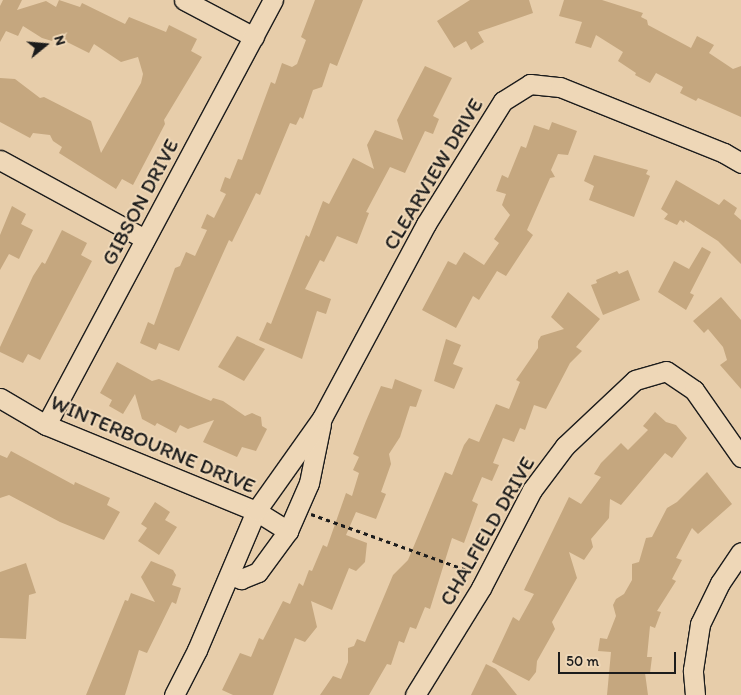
<!DOCTYPE html>
<style>
body{margin:0}
#map{position:relative;width:741px;height:695px;overflow:hidden;background:#e7cdaa;font-family:Itim,sans-serif}
div>[style]{position:absolute}
[style*='--x']{left:calc(var(--x)*1px);top:calc(var(--y)*1px);width:calc(var(--w)*1px);rotate:calc(var(--a)*1deg)}
.building>*{inset:0;background:#c5a77f}
.path>*{height:3px;margin-top:-1.5px;transform-origin:0;background:repeating-linear-gradient(90deg,#1c1c1c 0 4px,transparent 0 8px)}
.roads{filter:drop-shadow(1px 0 #1c1c1c) drop-shadow(-1px 0 #1c1c1c) drop-shadow(0 1px #1c1c1c) drop-shadow(0 -1px #1c1c1c)}
.minor>*{height:19px;margin:-9.5px;padding:0 9.5px;transform-origin:9.5px;border-radius:9.5px;background:#eed7b7}
span{translate:-50% -50%;white-space:nowrap;text-align:center;line-height:1.15;-webkit-text-stroke:4px #eed7b7;paint-order:stroke}
.street-label{font-size:21px;color:#1c1c1c}
.north{position:absolute;left:20px;top:20px;width:50px;height:50px;-webkit-text-stroke:4px #eed7b7;paint-order:stroke;rotate:73deg;font-size:14px;font-weight:700;line-height:20px;text-align:center;color:#1c1c1c}
.north::after{content:'';display:block;margin:auto;width:18px;height:22px;background:#1c1c1c;clip-path:polygon(50% 0,100% 100%,50% 72%,0 100%)}
.scale{position:absolute;left:558px;top:652px;width:118px;height:22px;box-sizing:border-box;border:2px solid #1c1c1c;border-top:0;padding-left:6px;font-size:15px;line-height:18px;white-space:nowrap;color:#1c1c1c;-webkit-text-stroke:4px #eed7b7;paint-order:stroke}
</style>
<div id="map">
<div class="building">
<i style="clip-path:polygon(3px 0,22px 0,17px 10px,46px 1px,56px 7px,59px 0,80px 7px,82px 3px,125px 24px,129px 17px,166px 32px,169px 25px,197px 39px,191px 51px,202px 57px,164px 120px,165px 124px,133px 185px,122px 179px,116px 189px,59px 153px,62px 147px,53px 141px,50px 135px,33px 133px,30px 138px,0 122px,0 78px,15px 79px,40px 98px,44px 97px,91px 121px,101px 153px,141px 83px,143px 74px,138px 57px,121px 62px,94px 44px,89px 53px,55px 36px,52px 41px,42px 38px,23px 26px,18px 36px,6px 31px,0 42px,0 6px)"></i>
<i style="clip-path:polygon(315px 0,363px 0,337px 66px,330px 63px,322px 87px,313px 90px,303px 119px,300px 117px,296px 125px,290px 123px,260px 195px,256px 193px,232px 242px,229px 240px,179px 351px,159px 343px,156px 350px,140px 343px,148px 322px,154px 325px,175px 268px,180px 266px,186px 252px,195px 256px,207px 230px,201px 228px,207px 214px,214px 218px,226px 194px,220px 191px,225px 177px,230px 179px,238px 159px,242px 160px,271px 82px,275px 84px,282px 63px,292px 67px,297px 64px,306px 40px,301px 37px)"></i>
<i style="clip-path:polygon(470px 0,529px 0,533px 13px,478px 32px,484px 42px,471px 50px,466px 41px,454px 48px,437px 21px)"></i>
<i style="clip-path:polygon(564px 0,602px 0,643px 13px,641px 17px,647px 20px,648px 25px,691px 48px,697px 36px,714px 45px,709px 53px,733px 69px,741px 66px,741px 117px,698px 98px,696px 101px,680px 93px,683px 87px,656px 73px,650px 83px,635px 75px,636px 73px,618px 61px,623px 52px,596px 35px,591px 48px,575px 43px,582px 22px,559px 16px)"></i>
<i style="clip-path:polygon(425px 66px,452px 78px,433px 116px,439px 119px,433px 134px,425px 131px,405px 173px,390px 167px,366px 212px,369px 213px,357px 244px,337px 236px,324px 262px,320px 260px,305px 289px,331px 299px,326px 314px,317px 311px,302px 359px,259px 340px,267px 322px,271px 324px,306px 235px,309px 237px,323px 201px,329px 204px,353px 158px,374px 169px,367px 145px,375px 130px,403px 140px,397px 120px)"></i>
<i style="clip-path:polygon(552px 122px,577px 131px,568px 155px,558px 154px,551px 170px,555px 177px,550px 178px,527px 230px,533px 235px,506px 276px,497px 271px,479px 300px,473px 296px,456px 328px,422px 310px,448px 261px,456px 265px,464px 252px,484px 265px,499px 243px,494px 239px,510px 215px,502px 205px,506px 194px,496px 191px,502px 175px,508px 178px,521px 146px,526px 148px,534px 125px,549px 130px)"></i>
<i style="clip-path:polygon(594px 155px,648px 170px,646px 174px,650px 176px,634px 217px,589px 200px,594px 186px,584px 181px)"></i>
<i style="clip-path:polygon(676px 180px,719px 205px,724px 199px,737px 208px,734px 214px,741px 220px,741px 264px,718px 241px,685px 220px,684px 223px,680px 220px,677px 225px,664px 219px,668px 214px,661px 209px)"></i>
<i style="clip-path:polygon(12px 206px,26px 214px,21px 224px,33px 230px,19px 259px,9px 254px,0 270px,0 235px)"></i>
<i style="clip-path:polygon(62px 230px,87px 243px,81px 255px,92px 261px,40px 360px,28px 354px,23px 363px,0 352px,0 347px,33px 276px,42px 262px,45px 264px)"></i>
<i style="clip-path:polygon(702px 247px,711px 252px,690px 293px,694px 295px,686px 310px,658px 292px,674px 261px,689px 269px)"></i>
<i style="clip-path:polygon(628px 270px,640px 300px,603px 315px,591px 285px,597px 283px,596px 280px,617px 271px,619px 274px)"></i>
<i style="clip-path:polygon(568px 292px,600px 319px,576px 347px,582px 351px,570px 363px,546px 409px,534px 405px,525px 430px,520px 428px,514px 442px,503px 438px,493px 463px,499px 465px,492px 481px,482px 477px,472px 501px,478px 504px,464px 543px,452px 538px,430px 609px,425px 607px,416px 629px,410px 627px,404px 643px,399px 641px,391px 665px,387px 664px,369px 695px,320px 695px,333px 676px,341px 679px,348px 662px,348px 648px,354px 646px,357px 639px,365px 642px,393px 575px,408px 560px,445px 472px,452px 475px,464px 445px,469px 438px,479px 442px,496px 404px,509px 409px,520px 382px,516px 380px,538px 348px,538px 341px,541px 336px,564px 329px,551px 317px)"></i>
<i style="clip-path:polygon(721px 297px,741px 320px,741px 389px,720px 365px,727px 360px,723px 347px,708px 329px,704px 333px,693px 321px)"></i>
<i style="clip-path:polygon(237px 336px,265px 349px,244px 381px,218px 367px)"></i>
<i style="clip-path:polygon(446px 339px,461px 345px,453px 364px,463px 368px,454px 389px,434px 381px)"></i>
<i style="clip-path:polygon(117px 362px,152px 381px,159px 379px,211px 401px,213px 398px,223px 401px,245px 416px,252px 413px,261px 417px,262px 426px,267px 429px,256px 451px,242px 447px,237px 457px,203px 442px,214px 420px,188px 429px,180px 425px,176px 433px,157px 423px,155px 426px,142px 419px,135px 394px,123px 414px,109px 406px,112px 400px,100px 393px)"></i>
<i style="clip-path:polygon(395px 379px,422px 390px,416px 407px,410px 406px,400px 437px,389px 454px,391px 464px,381px 492px,386px 494px,376px 519px,356px 512px,346px 535px,367px 543px,365px 562px,356px 571px,349px 568px,332px 610px,311px 601px,317px 627px,305px 642px,295px 638px,273px 695px,233px 695px,222px 690px,240px 653px,251px 657px,259px 638px,263px 640px,283px 601px,290px 604px,299px 583px,303px 586px,309px 570px,312px 571px,323px 545px,327px 547px,346px 493px,352px 496px,359px 473px,353px 470px,359px 457px,353px 454px,366px 421px,381px 386px,392px 389px)"></i>
<i style="clip-path:polygon(655px 412px,666px 422px,676px 425px,687px 438px,672px 458px,665px 453px,621px 505px,610px 499px,609px 518px,591px 539px,593px 547px,584px 560px,569px 552px,577px 578px,552px 622px,555px 629px,537px 661px,536px 672px,529px 681px,492px 662px,513px 617px,519px 621px,534px 594px,524px 590px,569px 497px,581px 504px,601px 477px,594px 474px,601px 463px,621px 443px,628px 450px,648px 430px,643px 426px)"></i>
<i style="clip-path:polygon(11px 451px,74px 485px,75px 482px,110px 498px,107px 505px,120px 512px,104px 540px,60px 522px,9px 495px,0 498px,0 455px,7px 458px)"></i>
<i style="clip-path:polygon(707px 472px,732px 504px,698px 534px,692px 528px,676px 558px,682px 560px,672px 579px,676px 581px,657px 611px,661px 612px,655px 628px,650px 626px,647px 657px,652px 657px,650px 673px,645px 673px,648px 695px,607px 695px,611px 652px,598px 651px,600px 638px,607px 639px,616px 616px,613px 605px,616px 599px,624px 594px,632px 580px,632px 564px,639px 562px,646px 538px,652px 537px,667px 508px,677px 502px)"></i>
<i style="clip-path:polygon(155px 502px,170px 512px,165px 520px,177px 527px,159px 555px,138px 541px,147px 528px,141px 524px)"></i>
<i style="clip-path:polygon(151px 561px,173px 570px,176px 575px,172px 585px,181px 588px,176px 604px,172px 602px,147px 653px,139px 650px,125px 695px,86px 695px,125px 600px,128px 601px,131px 593px,155px 602px,141px 577px)"></i>
<i style="clip-path:polygon(26px 563px,36px 593px,29px 595px,26px 639px,0 638px,0 572px)"></i>
<i style="clip-path:polygon(486px 664px,496px 669px,517px 695px,471px 695px)"></i>
</div>
<div class="path">
<i style="--x:311;--y:514;--w:171;--a:19.8"></i>
</div>
<div class="roads">
<div class="minor">
<i style="--x:184;--y:0;--w:79;--a:27.9"></i>
<i style="--x:0;--y:160;--w:165;--a:28.6"></i>
<i style="--x:0;--y:398;--w:53;--a:30.4"></i>
<i style="--x:46;--y:425;--w:227;--a:22.3"></i>
<i style="--x:256;--y:511;--w:38;--a:32"></i>
<i style="--x:46;--y:425;--w:482;--a:-61.9"></i>
<i style="--x:230;--y:575;--w:12;--a:20"></i>
<i style="--x:241;--y:579;--w:18;--a:-22"></i>
<i style="--x:258;--y:572;--w:51;--a:-53.8"></i>
<i style="--x:288;--y:531;--w:52;--a:-66.4"></i>
<i style="--x:309;--y:483;--w:60;--a:-78.5"></i>
<i style="--x:174;--y:695;--w:51;--a:-62.9"></i>
<i style="--x:197;--y:650;--w:151;--a:-67"></i>
<i style="--x:256;--y:511;--w:114;--a:-54.6"></i>
<i style="--x:322;--y:418;--w:220;--a:-61.8"></i>
<i style="--x:426;--y:224;--w:145;--a:-58"></i>
<i style="--x:503;--y:101;--w:32;--a:-32"></i>
<i style="--x:530;--y:84;--w:30;--a:6"></i>
<i style="--x:560;--y:87;--w:177;--a:21.9"></i>
<i style="--x:724;--y:153;--w:20;--a:30"></i>
<i style="--x:415;--y:695;--w:126;--a:-58.3"></i>
<i style="--x:481;--y:588;--w:110;--a:-62.5"></i>
<i style="--x:532;--y:490;--w:55;--a:-53.1"></i>
<i style="--x:565;--y:446;--w:96;--a:-43.3"></i>
<i style="--x:635;--y:380;--w:32;--a:-16"></i>
<i style="--x:666;--y:371;--w:34;--a:34"></i>
<i style="--x:694;--y:390;--w:82;--a:55"></i>
<i style="--x:695;--y:695;--w:25;--a:-95"></i>
<i style="--x:693;--y:670;--w:47;--a:-81.3"></i>
<i style="--x:700;--y:624;--w:46;--a:-64"></i>
<i style="--x:720;--y:583;--w:37;--a:-56"></i>
</div>
</div>
<div class="street-label">
<span style="left:433px;top:174px;rotate:-59deg">CLEARVIEW DRIVE</span>
<span style="left:140px;top:202px;rotate:-62deg">GIBSON DRIVE</span>
<span style="left:153px;top:444px;rotate:23deg">WINTERBOURNE DRIVE</span>
<span style="left:487px;top:531px;rotate:-60deg">CHALFIELD DRIVE</span>
</div>
<div class="north">N</div>
<div class="scale">50 m</div>
</div>
